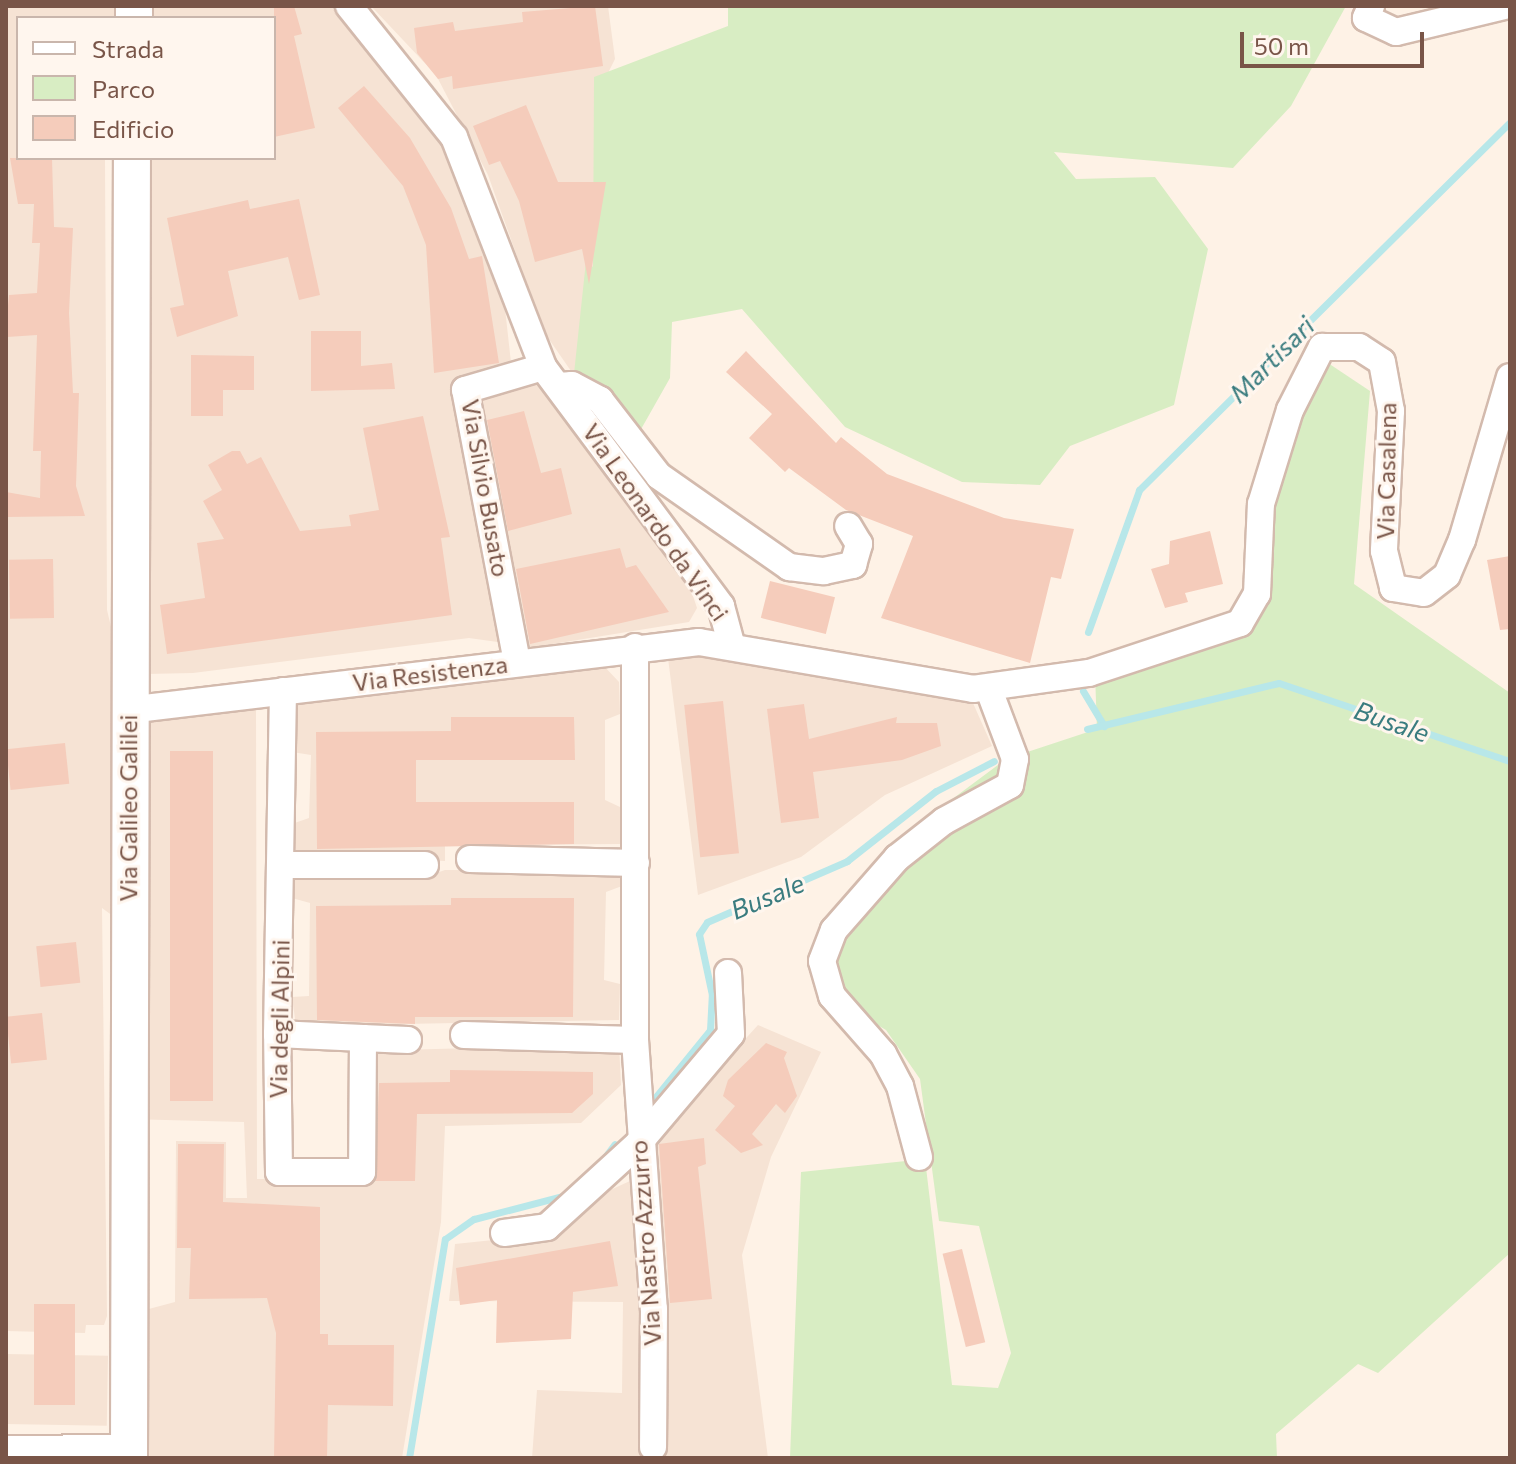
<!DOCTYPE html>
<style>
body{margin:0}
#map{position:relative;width:1516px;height:1464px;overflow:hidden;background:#fef2e6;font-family:Commissioner,sans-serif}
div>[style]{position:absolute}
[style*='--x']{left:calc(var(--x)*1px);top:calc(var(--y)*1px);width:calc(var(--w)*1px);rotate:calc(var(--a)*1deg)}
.residential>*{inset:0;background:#f6e3d4;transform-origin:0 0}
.green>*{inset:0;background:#d8edc3}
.stream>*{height:7px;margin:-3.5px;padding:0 3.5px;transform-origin:3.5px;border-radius:3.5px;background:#b8e7e9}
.building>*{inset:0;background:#f5ccbb;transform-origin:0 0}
.roads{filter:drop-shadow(2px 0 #d3baad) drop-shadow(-2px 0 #d3baad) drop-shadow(0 2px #d3baad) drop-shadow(0 -2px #d3baad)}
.street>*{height:26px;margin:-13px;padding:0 13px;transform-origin:13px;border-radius:13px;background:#fff}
.secondary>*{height:36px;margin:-18px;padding:0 18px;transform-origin:18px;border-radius:18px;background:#fff}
span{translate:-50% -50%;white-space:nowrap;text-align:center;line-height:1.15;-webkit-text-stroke:6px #fff6ee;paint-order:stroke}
.street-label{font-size:24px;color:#795548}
.water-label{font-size:26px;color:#3a7c7f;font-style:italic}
.frame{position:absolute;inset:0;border:8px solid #795548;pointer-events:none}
.legend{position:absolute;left:16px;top:16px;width:260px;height:144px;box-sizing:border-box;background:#fff6ee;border:2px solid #c9b6ac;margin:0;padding:10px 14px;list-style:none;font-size:24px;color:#795548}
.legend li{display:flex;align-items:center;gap:16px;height:40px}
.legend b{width:40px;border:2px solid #c9b6ac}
.scale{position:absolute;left:1240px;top:32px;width:184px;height:36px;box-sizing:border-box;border:4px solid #795548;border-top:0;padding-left:10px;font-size:24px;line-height:28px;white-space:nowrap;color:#795548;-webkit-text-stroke:6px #fff6ee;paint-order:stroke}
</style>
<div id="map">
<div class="residential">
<i style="clip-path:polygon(6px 6px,114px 6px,114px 18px,18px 18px,18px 158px,105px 158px,107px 610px,117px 652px,117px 919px,102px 908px,107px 1316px,104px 1325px,86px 1325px,85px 1333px,6px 1331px)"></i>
<i style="clip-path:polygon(148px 6px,344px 6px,436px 123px,501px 272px,513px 381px,534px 376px,563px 410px,691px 590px,697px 608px,689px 622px,534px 647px,469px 638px,193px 673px,146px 674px,148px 158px,274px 158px,274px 18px,148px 18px)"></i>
<i style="clip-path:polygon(371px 6px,608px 6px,615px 59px,609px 71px,612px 169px,588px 377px,571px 371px,544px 332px,488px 175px,436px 75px)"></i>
<i style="clip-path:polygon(702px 655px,969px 694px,992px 746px,885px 795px,801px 857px,698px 895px,668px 658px)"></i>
<i style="clip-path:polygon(602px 664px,619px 682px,620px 714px,605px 720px,605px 800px,620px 807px,621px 844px,445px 845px,445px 861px,288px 853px,286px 826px,309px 818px,311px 755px,292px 752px,294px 706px,307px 698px)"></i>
<i style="clip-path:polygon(256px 705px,257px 1179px,361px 1179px,361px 1051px,619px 1044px,621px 1085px,581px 1123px,445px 1126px,441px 1222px,402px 1458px,146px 1458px,145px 1310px,175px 1302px,176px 1141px,226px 1142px,226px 1198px,247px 1198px,244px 1122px,126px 1119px,127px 720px)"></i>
<i style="clip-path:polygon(445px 870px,622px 871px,622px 886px,606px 892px,604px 980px,620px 984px,619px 1020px,296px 1026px,292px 997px,309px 996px,310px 903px,292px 898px,293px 876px,428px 876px)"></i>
<i style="clip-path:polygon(758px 1025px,821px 1052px,771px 1157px,742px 1255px,768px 1458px,532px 1458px,537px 1390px,622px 1393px,623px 1302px,449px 1301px,455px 1244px,503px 1239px,630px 1181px,650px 1158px,655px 1138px)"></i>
<i style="left:6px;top:1354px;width:102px;height:70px;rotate:1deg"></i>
</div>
<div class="green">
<i style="clip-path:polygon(728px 6px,1346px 6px,1291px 106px,1233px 168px,1054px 152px,1076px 179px,1155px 177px,1208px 249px,1174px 405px,1070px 446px,1040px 485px,962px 482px,845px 427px,742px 309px,672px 322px,670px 378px,640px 431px,573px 383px,586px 261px,593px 267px,594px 77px,728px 26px)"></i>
<i style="clip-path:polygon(1322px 359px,1370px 391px,1354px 584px,1510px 693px,1510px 1253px,1378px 1373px,1358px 1364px,1276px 1434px,1277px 1458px,790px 1458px,801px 1172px,925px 1159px,952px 1385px,998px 1388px,1011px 1353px,979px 1226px,939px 1221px,920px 1079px,886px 1030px,821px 992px,813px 955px,900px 838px,1006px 759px,1097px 729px,1095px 674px,1238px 638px,1285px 417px)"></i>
</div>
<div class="stream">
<i style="--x:1088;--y:632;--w:151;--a:-70.2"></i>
<i style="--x:1139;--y:490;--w:523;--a:-44.77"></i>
<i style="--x:1083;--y:691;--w:41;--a:59"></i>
<i style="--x:1087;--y:729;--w:197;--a:-13.5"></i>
<i style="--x:1279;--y:683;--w:244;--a:18.7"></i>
<i style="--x:654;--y:1099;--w:89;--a:-50.9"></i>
<i style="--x:710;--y:1030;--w:35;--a:-87"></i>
<i style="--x:712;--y:995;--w:62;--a:-102"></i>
<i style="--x:699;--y:934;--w:14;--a:-56"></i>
<i style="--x:707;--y:922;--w:153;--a:-23.5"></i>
<i style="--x:847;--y:861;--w:113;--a:-38.2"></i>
<i style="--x:936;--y:791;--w:65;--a:-27.3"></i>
<i style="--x:602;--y:1161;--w:21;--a:-53"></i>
<i style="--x:409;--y:1458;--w:222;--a:-80.7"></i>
<i style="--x:445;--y:1239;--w:35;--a:-35"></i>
<i style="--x:474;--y:1219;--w:91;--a:-14.6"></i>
</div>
<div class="building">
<i style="clip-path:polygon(274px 6px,294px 6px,302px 34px,294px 36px,315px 128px,274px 137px)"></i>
<i style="clip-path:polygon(595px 6px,603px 66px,453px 89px,452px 76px,438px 79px,417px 53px,414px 28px,453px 22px,455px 31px,523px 22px,522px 12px)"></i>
<i style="clip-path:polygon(364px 86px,410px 138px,451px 208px,469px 259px,482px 256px,499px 363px,434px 373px,426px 245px,403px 186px,338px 108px)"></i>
<i style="clip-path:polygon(526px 105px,558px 182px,606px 182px,589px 284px,582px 249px,535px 262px,519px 201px,500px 161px,489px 165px,473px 126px)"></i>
<i style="clip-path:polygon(10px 158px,52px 158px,54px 227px,73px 228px,69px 313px,73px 393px,79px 393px,76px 486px,85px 516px,6px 517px,6px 492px,40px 498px,41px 451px,33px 451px,37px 335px,7px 337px,6px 326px,9px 295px,37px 293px,40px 243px,32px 243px,34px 204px,18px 204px)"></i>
<i style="clip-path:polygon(299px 199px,320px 295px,299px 300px,288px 257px,228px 271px,238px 316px,177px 337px,170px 308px,184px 305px,167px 218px,248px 200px,250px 209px)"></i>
<i style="clip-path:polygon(311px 331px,361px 331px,361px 366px,392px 363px,395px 389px,311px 391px)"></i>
<i style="clip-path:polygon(746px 351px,836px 443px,841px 437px,887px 474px,1004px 518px,1074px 529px,1061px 579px,1051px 577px,1030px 663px,881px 618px,913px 536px,846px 510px,789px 468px,785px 472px,749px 438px,772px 414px,726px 372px)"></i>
<i style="clip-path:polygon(191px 355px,254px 356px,254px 390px,223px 390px,223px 416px,191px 416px)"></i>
<i style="clip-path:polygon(524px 411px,541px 473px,561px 468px,572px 514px,508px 531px,487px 420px)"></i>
<i style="clip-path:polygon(423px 416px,450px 537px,441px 538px,452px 615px,167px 654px,160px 605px,205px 598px,197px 543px,224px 539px,203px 501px,222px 490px,208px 465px,232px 451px,240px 451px,247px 464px,261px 457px,300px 531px,351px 526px,349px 515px,379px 510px,363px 428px)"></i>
<i style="clip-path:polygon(1210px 531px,1223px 584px,1185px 593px,1188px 602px,1165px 608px,1151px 569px,1169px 564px,1170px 541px)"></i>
<i style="clip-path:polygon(620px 548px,626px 568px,636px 565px,669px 612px,530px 644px,516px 569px)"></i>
<i style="clip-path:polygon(1510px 556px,1510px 629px,1500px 630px,1487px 560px)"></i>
<i style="left:53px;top:559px;width:59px;height:44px;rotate:89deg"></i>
<i style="left:770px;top:581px;width:67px;height:38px;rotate:14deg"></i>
<i style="left:723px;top:701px;width:153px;height:39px;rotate:84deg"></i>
<i style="clip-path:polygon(804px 704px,809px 739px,897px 717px,896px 723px,937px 723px,941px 746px,902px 760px,813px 772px,819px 818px,781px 823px,767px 709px)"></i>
<i style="clip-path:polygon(451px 717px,574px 717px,575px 760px,416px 760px,416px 802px,574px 802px,574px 844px,317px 849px,316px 732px,451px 731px)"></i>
<i style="left:65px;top:743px;width:41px;height:59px;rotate:84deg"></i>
<i style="left:213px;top:751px;width:350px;height:43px;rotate:90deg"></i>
<i style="clip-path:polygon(451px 898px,574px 898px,573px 1017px,415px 1017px,415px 1024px,317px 1020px,316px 906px,451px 905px)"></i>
<i style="left:76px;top:942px;width:41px;height:40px;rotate:84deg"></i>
<i style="left:42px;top:1013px;width:47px;height:36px;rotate:84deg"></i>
<i style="clip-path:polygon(766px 1043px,787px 1052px,784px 1058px,797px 1096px,785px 1113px,776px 1104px,752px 1134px,763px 1145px,741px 1153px,715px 1130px,735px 1106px,723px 1096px,728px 1080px)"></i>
<i style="clip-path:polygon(450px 1070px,593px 1072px,593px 1094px,572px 1113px,417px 1114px,415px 1181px,375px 1181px,379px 1083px,450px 1082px)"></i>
<i style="clip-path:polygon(704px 1138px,706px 1164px,698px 1167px,712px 1299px,670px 1303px,659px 1144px)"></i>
<i style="clip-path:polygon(178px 1144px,224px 1144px,223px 1202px,320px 1207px,320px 1334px,328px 1334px,328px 1345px,394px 1345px,393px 1406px,328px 1405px,327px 1458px,274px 1458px,276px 1333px,267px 1298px,189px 1299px,191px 1248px,177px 1248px)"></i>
<i style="clip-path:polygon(610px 1241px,618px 1286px,573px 1292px,571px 1339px,496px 1343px,497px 1300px,460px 1305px,456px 1268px)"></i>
<i style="left:962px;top:1249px;width:96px;height:20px;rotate:76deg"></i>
<i style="left:34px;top:1304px;width:41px;height:101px"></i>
</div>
<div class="roads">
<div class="street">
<i style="--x:349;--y:6;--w:168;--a:51.3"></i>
<i style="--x:454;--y:137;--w:247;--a:68.8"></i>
<i style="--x:543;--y:367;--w:298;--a:53.3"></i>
<i style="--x:721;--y:606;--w:39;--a:75"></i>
<i style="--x:1371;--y:6;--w:13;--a:113"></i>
<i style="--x:1366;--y:18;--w:33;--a:25"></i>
<i style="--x:1396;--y:32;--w:111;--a:-13.5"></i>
<i style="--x:559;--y:386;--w:13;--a:-4"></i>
<i style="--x:572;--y:385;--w:32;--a:28"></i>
<i style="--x:600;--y:400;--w:96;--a:52.2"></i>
<i style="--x:659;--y:476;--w:159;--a:35"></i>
<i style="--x:789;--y:567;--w:35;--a:7"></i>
<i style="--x:824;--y:571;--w:30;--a:-12"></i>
<i style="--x:853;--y:565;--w:22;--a:-74"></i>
<i style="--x:859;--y:544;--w:21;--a:-121"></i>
<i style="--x:635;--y:647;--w:393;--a:90"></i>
<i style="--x:635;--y:1040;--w:270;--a:86"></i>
<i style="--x:654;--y:1309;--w:138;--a:90.4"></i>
<i style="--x:517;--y:662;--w:277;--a:-100.8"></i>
<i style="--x:465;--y:390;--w:81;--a:-16.4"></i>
<i style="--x:128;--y:710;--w:575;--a:-6.79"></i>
<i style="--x:699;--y:642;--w:278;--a:9.7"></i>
<i style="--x:973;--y:689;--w:117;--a:-7.9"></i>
<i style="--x:1089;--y:673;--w:159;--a:-18.3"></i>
<i style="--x:1240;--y:623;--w:34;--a:-60"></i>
<i style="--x:1257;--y:594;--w:90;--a:-87.5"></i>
<i style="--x:1261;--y:504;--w:98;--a:-72.9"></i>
<i style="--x:1290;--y:410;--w:71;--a:-63.1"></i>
<i style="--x:1322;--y:347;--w:37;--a:0"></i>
<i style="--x:1359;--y:347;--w:27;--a:33"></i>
<i style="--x:1382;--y:362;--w:50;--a:79.6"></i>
<i style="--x:1391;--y:411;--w:140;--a:92.9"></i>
<i style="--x:1384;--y:551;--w:38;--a:76"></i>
<i style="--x:1393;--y:588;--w:31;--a:9"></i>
<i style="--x:1424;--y:593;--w:29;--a:-38"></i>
<i style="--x:1447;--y:575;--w:38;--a:-67"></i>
<i style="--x:1462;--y:540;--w:170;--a:-73.6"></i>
<i style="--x:470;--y:859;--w:166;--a:1.4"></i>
<i style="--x:282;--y:865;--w:143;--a:0"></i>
<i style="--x:277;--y:1034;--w:86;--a:2.7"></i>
<i style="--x:363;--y:1038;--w:134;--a:90.4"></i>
<i style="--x:362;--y:1172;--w:83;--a:180"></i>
<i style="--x:279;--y:1172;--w:138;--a:-90.8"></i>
<i style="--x:277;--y:1034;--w:343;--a:-89"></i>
<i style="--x:464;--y:1035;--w:171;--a:1.7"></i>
<i style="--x:363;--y:1038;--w:45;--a:2.5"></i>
<i style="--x:919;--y:1157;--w:73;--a:-105"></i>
<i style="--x:900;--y:1086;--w:36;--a:-118"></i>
<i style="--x:883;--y:1054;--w:77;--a:-131.3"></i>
<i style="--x:832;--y:996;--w:36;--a:-106"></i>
<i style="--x:822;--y:961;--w:33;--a:-69"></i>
<i style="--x:834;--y:930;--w:96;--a:-48.8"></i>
<i style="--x:897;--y:858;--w:60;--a:-38.2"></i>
<i style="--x:944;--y:821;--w:75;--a:-28.6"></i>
<i style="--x:1010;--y:785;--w:26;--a:-79"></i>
<i style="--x:1015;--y:759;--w:74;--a:-110.6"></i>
<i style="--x:504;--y:1233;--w:43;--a:-7.9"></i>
<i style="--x:547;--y:1227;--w:123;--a:-42.4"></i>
<i style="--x:638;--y:1144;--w:144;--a:-49.8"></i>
<i style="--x:731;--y:1034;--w:61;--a:-92.8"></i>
<i style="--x:6;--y:1449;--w:123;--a:-0.5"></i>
</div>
<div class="secondary">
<i style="--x:134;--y:18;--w:12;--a:-90"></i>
<i style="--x:129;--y:1458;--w:1300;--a:-89.87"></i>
</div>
</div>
<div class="street-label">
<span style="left:1386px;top:471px;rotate:-89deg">Via Casalena</span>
<span style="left:486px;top:488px;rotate:80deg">Via Silvio Busato</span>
<span style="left:656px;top:522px;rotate:55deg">Via Leonardo da Vinci</span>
<span style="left:430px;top:673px;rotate:-7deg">Via Resistenza</span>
<span style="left:128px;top:808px;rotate:-90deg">Via Galileo Galilei</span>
<span style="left:279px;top:1019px;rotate:-89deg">Via degli Alpini</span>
<span style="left:645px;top:1243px;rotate:-94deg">Via Nastro Azzurro</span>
</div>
<div class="water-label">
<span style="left:1271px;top:359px;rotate:-45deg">Martisari</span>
<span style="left:1392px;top:721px;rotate:19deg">Busale</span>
<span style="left:767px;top:896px;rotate:-23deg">Busale</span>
</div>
<div class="frame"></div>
<ul class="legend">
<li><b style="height:10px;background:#fff"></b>Strada</li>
<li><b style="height:22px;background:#d8edc3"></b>Parco</li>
<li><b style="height:22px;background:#f5ccbb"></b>Edificio</li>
</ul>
<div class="scale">50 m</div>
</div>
